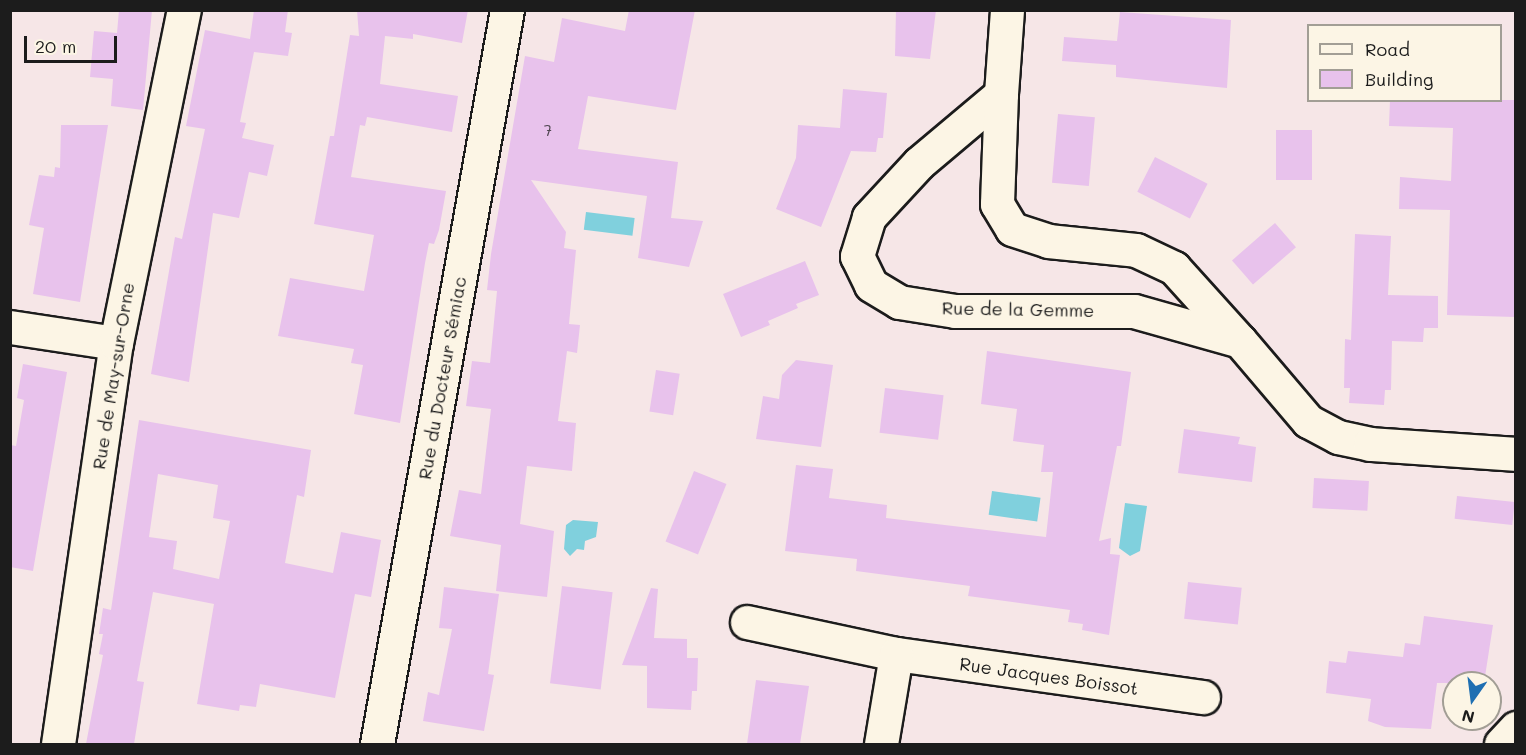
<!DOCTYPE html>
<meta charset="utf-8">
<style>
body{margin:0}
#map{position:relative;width:1526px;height:755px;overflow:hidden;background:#f6e6e7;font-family:Mali,sans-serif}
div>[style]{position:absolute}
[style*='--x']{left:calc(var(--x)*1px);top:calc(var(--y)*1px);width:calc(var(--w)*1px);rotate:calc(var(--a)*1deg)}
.water>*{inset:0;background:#80d0dd;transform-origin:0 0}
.building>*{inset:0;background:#e8c2ec;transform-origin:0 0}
.roads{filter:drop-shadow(2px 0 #1c1c1c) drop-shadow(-2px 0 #1c1c1c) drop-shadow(0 2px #1c1c1c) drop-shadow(0 -2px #1c1c1c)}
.minor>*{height:33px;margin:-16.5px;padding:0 16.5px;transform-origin:16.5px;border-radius:16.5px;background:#fcf5e5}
span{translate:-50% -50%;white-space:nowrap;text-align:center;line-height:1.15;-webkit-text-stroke:4.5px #fcf5e5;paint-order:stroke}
.number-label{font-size:15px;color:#4f4650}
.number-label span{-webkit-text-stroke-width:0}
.street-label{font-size:18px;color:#1c1c1c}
.frame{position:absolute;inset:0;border:12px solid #1c1c1c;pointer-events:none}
.legend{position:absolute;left:1307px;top:24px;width:195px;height:78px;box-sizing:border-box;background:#fcf5e5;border:2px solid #a29e95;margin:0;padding:8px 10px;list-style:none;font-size:18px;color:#1c1c1c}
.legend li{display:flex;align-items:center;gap:12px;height:30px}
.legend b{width:30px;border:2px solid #a29e95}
.north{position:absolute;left:1442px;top:671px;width:60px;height:60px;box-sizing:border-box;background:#fcf5e5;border:2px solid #a29e95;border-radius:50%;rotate:194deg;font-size:16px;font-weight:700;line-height:24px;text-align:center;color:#1c1c1c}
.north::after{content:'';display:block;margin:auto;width:21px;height:27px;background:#1f6fb2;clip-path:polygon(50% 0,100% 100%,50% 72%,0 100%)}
.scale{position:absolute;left:24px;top:36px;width:93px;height:27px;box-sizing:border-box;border:3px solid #1c1c1c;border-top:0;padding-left:8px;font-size:18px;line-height:21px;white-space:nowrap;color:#1c1c1c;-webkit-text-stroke:4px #fcf5e5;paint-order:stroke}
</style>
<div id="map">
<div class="water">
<i style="left:586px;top:212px;width:49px;height:18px;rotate:7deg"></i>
<i style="left:992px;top:491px;width:49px;height:24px;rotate:8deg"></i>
<i style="clip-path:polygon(1125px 503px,1147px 506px,1140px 551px,1130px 556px,1119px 548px)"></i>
<i style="clip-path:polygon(573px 520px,598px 522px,596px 537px,585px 541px,584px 550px,577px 549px,570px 556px,564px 549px,566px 525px)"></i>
</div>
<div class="building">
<i style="clip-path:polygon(119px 10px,152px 10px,143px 110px,111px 106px,113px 79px,90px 77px,94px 31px,117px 33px)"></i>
<i style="clip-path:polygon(254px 10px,288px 10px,285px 32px,292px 33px,288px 56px,254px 52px,240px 122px,246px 123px,242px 138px,274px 145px,267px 176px,249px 172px,239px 218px,213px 213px,189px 382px,151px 374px,175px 237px,182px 239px,205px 129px,186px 126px,205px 30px,250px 39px)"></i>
<i style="clip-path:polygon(357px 10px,468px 10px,462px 43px,413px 34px,413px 39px,385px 36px,380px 84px,458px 96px,452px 132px,367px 117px,365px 126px,360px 125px,351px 177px,446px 191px,439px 230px,434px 244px,429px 243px,425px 263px,400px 423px,354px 414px,363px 365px,351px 363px,354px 349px,278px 336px,290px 278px,364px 291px,374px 235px,314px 224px,330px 136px,334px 136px,350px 35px,359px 36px)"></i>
<i style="clip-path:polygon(629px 10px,695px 10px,676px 110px,588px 96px,578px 149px,678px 162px,671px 218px,703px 221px,689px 267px,638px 258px,647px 196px,531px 180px,566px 232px,564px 248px,576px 250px,569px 324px,580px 325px,577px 353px,567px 351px,558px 421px,576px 423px,572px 471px,527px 466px,520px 524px,554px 531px,547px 597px,496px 591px,501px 545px,450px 536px,459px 490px,481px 494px,491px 409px,466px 406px,472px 361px,490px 363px,497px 291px,487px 290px,491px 254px,525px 56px,554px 62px,562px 18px,625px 31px)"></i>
<i style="clip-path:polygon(896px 10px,936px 10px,930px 59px,895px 56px)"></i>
<i style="clip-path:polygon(1120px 12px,1231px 20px,1227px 88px,1116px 77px,1116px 65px,1062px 61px,1064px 37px,1117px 41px)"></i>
<i style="clip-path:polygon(843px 89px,887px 93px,883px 138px,878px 138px,876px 152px,851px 151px,821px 227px,776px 209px,796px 158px,798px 125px,840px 128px)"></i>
<i style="clip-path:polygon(1390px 100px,1515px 100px,1515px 317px,1447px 315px,1450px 210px,1399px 209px,1400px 177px,1451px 181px,1453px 128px,1389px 126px)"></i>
<i style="left:1058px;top:114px;width:37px;height:69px;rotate:5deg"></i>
<i style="clip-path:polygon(61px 125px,108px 125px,80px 302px,33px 294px,44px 228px,29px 225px,39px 175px,54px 177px,55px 167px,60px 168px)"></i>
<i style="left:1276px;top:130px;width:36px;height:50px"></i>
<i style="left:1155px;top:157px;width:59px;height:39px;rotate:27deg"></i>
<i style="left:1275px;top:223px;width:32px;height:57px;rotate:49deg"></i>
<i style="clip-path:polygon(1355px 234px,1391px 236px,1388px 295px,1438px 296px,1438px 328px,1424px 328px,1423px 342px,1392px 341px,1391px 390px,1385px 390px,1384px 405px,1349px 403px,1350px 388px,1344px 388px,1345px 339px,1351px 340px)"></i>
<i style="clip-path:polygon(805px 261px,819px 295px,796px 304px,798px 308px,768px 321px,770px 325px,741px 337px,723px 294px)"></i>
<i style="clip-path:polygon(987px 351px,1131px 372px,1121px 446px,1117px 446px,1099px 541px,1111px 538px,1110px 554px,1120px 555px,1109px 635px,1082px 630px,1083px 624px,1068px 622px,1070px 610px,968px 596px,970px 586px,856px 571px,857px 559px,785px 551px,796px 465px,833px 469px,829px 498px,887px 505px,886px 518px,1046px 537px,1053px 472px,1041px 472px,1044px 445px,1013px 441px,1017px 409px,981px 404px)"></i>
<i style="clip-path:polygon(796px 360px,833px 365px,821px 447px,756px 439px,763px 396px,779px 399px,782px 375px)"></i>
<i style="clip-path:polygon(23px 364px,67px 372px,33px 571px,10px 567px,10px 445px,16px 446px,24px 400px,17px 398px)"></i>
<i style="left:656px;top:370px;width:24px;height:42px;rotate:9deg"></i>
<i style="left:885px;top:388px;width:59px;height:45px;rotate:7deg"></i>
<i style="clip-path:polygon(evenodd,139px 420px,311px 450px,304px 497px,297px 495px,285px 563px,333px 573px,341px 532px,381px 540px,371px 597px,355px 594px,335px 698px,260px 684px,256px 707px,240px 705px,239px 711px,197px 704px,214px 604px,153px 592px,137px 681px,144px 682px,134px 744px,86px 744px,103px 655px,99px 654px,103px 634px,99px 634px,103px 608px,111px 610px,139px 420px,158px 474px,218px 485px,213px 518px,230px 521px,219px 579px,173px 569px,177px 541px,149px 537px,158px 474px)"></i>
<i style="clip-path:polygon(1184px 429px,1240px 437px,1238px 444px,1256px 447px,1252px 482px,1178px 473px)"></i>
<i style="left:694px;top:471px;width:35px;height:76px;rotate:22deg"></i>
<i style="left:1314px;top:478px;width:55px;height:30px;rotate:3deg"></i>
<i style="left:1457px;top:496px;width:58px;height:23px;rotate:6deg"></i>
<i style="left:1188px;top:582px;width:54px;height:37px;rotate:6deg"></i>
<i style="left:562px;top:586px;width:51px;height:98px;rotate:7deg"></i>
<i style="clip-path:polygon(444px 587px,499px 594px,488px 674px,494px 675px,484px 731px,423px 721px,428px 692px,439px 695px,452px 629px,439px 628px)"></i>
<i style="clip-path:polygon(651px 588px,658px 589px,654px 638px,687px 639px,687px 658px,698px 658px,697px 691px,692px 691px,691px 710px,647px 708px,647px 666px,622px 665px)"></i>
<i style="clip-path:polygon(1424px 616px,1493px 625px,1484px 683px,1437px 683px,1431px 729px,1385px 727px,1368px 721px,1371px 699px,1326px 693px,1329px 661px,1346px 663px,1348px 651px,1403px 657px,1405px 643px,1420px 645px)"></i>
<i style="clip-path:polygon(756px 680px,809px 686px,800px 744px,747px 744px)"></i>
</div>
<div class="roads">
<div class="minor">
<i style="--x:1007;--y:10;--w:84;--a:94.1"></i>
<i style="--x:1001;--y:94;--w:107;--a:139.9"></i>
<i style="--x:919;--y:163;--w:74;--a:132.8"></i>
<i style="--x:869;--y:217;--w:41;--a:107.1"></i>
<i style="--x:857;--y:256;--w:32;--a:64"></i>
<i style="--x:871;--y:285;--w:33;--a:31"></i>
<i style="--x:899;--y:302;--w:57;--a:9.1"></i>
<i style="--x:955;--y:311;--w:179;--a:0"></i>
<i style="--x:1134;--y:311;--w:110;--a:15.8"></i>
<i style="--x:1240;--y:341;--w:105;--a:49.6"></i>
<i style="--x:1308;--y:421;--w:34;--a:28"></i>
<i style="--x:1338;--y:437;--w:33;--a:12"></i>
<i style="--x:1370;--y:444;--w:146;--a:3.9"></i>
<i style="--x:1001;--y:94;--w:110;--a:92.1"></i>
<i style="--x:997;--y:204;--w:29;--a:59"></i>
<i style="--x:1012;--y:229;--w:38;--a:18"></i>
<i style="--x:1048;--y:241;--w:88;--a:5.8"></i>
<i style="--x:1136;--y:250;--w:42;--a:25.3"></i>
<i style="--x:1174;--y:268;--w:98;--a:47.9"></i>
<i style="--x:10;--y:327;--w:107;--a:8.6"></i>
<i style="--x:747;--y:622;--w:152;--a:12.1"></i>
<i style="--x:896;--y:654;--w:310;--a:8"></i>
<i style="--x:58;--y:744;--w:405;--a:-81.8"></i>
<i style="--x:116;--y:343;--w:340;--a:-78.5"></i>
<i style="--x:377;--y:744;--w:745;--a:-79.96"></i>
<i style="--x:881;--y:744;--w:91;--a:-80.5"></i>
<i style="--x:1501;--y:744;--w:22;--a:-47"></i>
</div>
</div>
<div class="number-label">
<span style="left:548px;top:131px">7</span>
</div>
<div class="street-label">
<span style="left:1018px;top:309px;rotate:1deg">Rue de la Gemme</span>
<span style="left:113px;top:376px;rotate:-81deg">Rue de May-sur-Orne</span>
<span style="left:442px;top:378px;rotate:-80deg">Rue du Docteur Sémiac</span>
<span style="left:1049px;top:676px;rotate:8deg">Rue Jacques Boissot</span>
</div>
<div class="frame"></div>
<ul class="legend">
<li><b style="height:8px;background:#fcf5e5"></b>Road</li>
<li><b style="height:16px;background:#e8c2ec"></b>Building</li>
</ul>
<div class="north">N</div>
<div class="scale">20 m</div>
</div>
